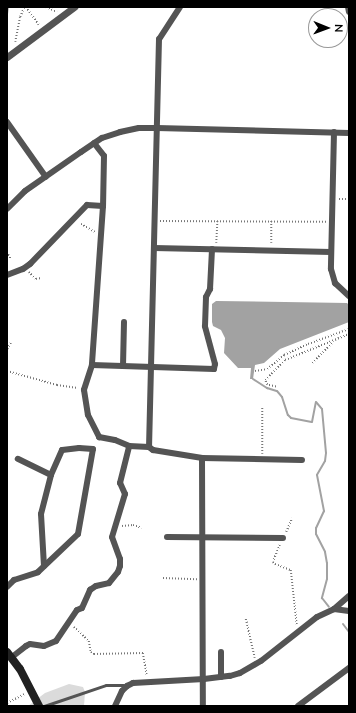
<!DOCTYPE html>
<style>
body{margin:0}
#map{position:relative;width:356px;height:713px;overflow:hidden;background:#fff;font-family:Mulish,sans-serif}
div>[style]{position:absolute}
[style*='--x']{left:calc(var(--x)*1px);top:calc(var(--y)*1px);width:calc(var(--w)*1px);rotate:calc(var(--a)*1deg)}
.green>*{inset:0;background:#dbdbdb}
.water>*{inset:0;background:#a2a2a2}
.stream>*{height:2px;margin:-1px;padding:0 1px;transform-origin:1px;border-radius:1px;background:#a2a2a2}
.path>*{height:1.5px;margin-top:-0.75px;transform-origin:0;background:repeating-linear-gradient(90deg,#767676 0 1px,transparent 0 3px)}
.service>*{height:3px;margin:-1.5px;padding:0 1.5px;transform-origin:1.5px;border-radius:1.5px;background:#545454}
.minor>*{height:6px;margin:-3px;padding:0 3px;transform-origin:3px;border-radius:3px;background:#545454}
.tertiary>*{height:7px;margin:-3.5px;padding:0 3.5px;transform-origin:3.5px;border-radius:3.5px;background:#545454}
.secondary>*{height:8px;margin:-4px;padding:0 4px;transform-origin:4px;border-radius:4px;background:#212121}
span{translate:-50% -50%;white-space:nowrap;text-align:center;line-height:1.15;-webkit-text-stroke:3px #fff;paint-order:stroke}
.frame{position:absolute;inset:0;border:8px solid #000;pointer-events:none}
.north{position:absolute;left:308px;top:8px;width:40px;height:40px;box-sizing:border-box;background:#fff;border:1px solid #999;border-radius:50%;rotate:91deg;font-size:11px;font-weight:700;line-height:16px;text-align:center;color:#000}
.north::after{content:'';display:block;margin:auto;width:14px;height:18px;background:#000;clip-path:polygon(50% 0,100% 100%,50% 72%,0 100%)}
</style>
<div id="map">
<div class="green">
<i style="clip-path:polygon(69px 684px,83px 687px,85px 692px,84px 706px,28px 706px,45px 693px)"></i>
</div>
<div class="water">
<i style="clip-path:polygon(216px 301px,347px 303px,349px 305px,349px 322px,280px 349px,264px 363px,255px 365px,253px 379px,250px 379px,251px 368px,238px 368px,224px 353px,225px 338px,221px 330px,213px 326px,212px 322px,212px 304px)"></i>
</div>
<div class="stream">
<i style="--x:7;--y:14;--w:7;--a:-82"></i>
<i style="--x:253;--y:379;--w:17;--a:33"></i>
<i style="--x:267;--y:388;--w:10;--a:17"></i>
<i style="--x:277;--y:391;--w:8;--a:50"></i>
<i style="--x:282;--y:397;--w:19;--a:72"></i>
<i style="--x:288;--y:415;--w:4;--a:45"></i>
<i style="--x:291;--y:418;--w:21;--a:11"></i>
<i style="--x:312;--y:422;--w:20;--a:-79"></i>
<i style="--x:316;--y:402;--w:9;--a:49"></i>
<i style="--x:322;--y:409;--w:44;--a:84.8"></i>
<i style="--x:326;--y:453;--w:8;--a:97"></i>
<i style="--x:325;--y:461;--w:16;--a:120"></i>
<i style="--x:317;--y:475;--w:37;--a:79"></i>
<i style="--x:324;--y:511;--w:19;--a:115"></i>
<i style="--x:316;--y:528;--w:6;--a:90"></i>
<i style="--x:316;--y:534;--w:20;--a:63"></i>
<i style="--x:325;--y:552;--w:11;--a:80"></i>
<i style="--x:327;--y:563;--w:16;--a:90"></i>
<i style="--x:327;--y:579;--w:20;--a:105"></i>
<i style="--x:322;--y:598;--w:11;--a:52"></i>
<i style="--x:343;--y:624;--w:10;--a:53"></i>
</div>
<div class="path">
<i style="--x:26;--y:7;--w:22;--a:54"></i>
<i style="--x:46;--y:7;--w:12;--a:24"></i>
<i style="--x:15;--y:42;--w:25;--a:-79"></i>
<i style="--x:20;--y:17;--w:11;--a:-68"></i>
<i style="--x:339;--y:199;--w:10;--a:0"></i>
<i style="--x:160;--y:221;--w:166;--a:0.3"></i>
<i style="--x:81;--y:224;--w:16;--a:30"></i>
<i style="--x:216;--y:243;--w:22;--a:-87"></i>
<i style="--x:271;--y:243;--w:22;--a:-90"></i>
<i style="--x:7;--y:252;--w:8;--a:60"></i>
<i style="--x:29;--y:272;--w:10;--a:45"></i>
<i style="--x:36;--y:279;--w:5;--a:-11"></i>
<i style="--x:7;--y:349;--w:8;--a:-60"></i>
<i style="--x:312;--y:363;--w:30;--a:-45"></i>
<i style="--x:7;--y:371;--w:52;--a:15.6"></i>
<i style="--x:57;--y:385;--w:21;--a:8"></i>
<i style="--x:255;--y:371;--w:12;--a:-9"></i>
<i style="--x:267;--y:369;--w:22;--a:-39"></i>
<i style="--x:284;--y:355;--w:26;--a:-25"></i>
<i style="--x:308;--y:344;--w:44;--a:-20.1"></i>
<i style="--x:276;--y:387;--w:9;--a:-167"></i>
<i style="--x:267;--y:385;--w:5;--a:-112"></i>
<i style="--x:265;--y:380;--w:28;--a:-45"></i>
<i style="--x:285;--y:360;--w:69;--a:-22.1"></i>
<i style="--x:262;--y:454;--w:46;--a:-90"></i>
<i style="--x:122;--y:526;--w:11;--a:-5"></i>
<i style="--x:133;--y:525;--w:9;--a:18"></i>
<i style="--x:286;--y:532;--w:15;--a:-67"></i>
<i style="--x:280;--y:545;--w:18;--a:112"></i>
<i style="--x:273;--y:562;--w:3;--a:45"></i>
<i style="--x:275;--y:564;--w:17;--a:21"></i>
<i style="--x:291;--y:570;--w:55;--a:83.8"></i>
<i style="--x:163;--y:578;--w:34;--a:2"></i>
<i style="--x:246;--y:619;--w:40;--a:77"></i>
<i style="--x:74;--y:627;--w:21;--a:43"></i>
<i style="--x:89;--y:641;--w:11;--a:80"></i>
<i style="--x:91;--y:652;--w:4;--a:34"></i>
<i style="--x:94;--y:654;--w:49;--a:-1.2"></i>
<i style="--x:143;--y:653;--w:23;--a:80"></i>
<i style="--x:7;--y:703;--w:20;--a:-27"></i>
</div>
<div class="service">
<i style="--x:44;--y:706;--w:65;--a:-18.7"></i>
<i style="--x:106;--y:685;--w:17;--a:0"></i>
<i style="--x:123;--y:685;--w:4;--a:34"></i>
</div>
<div class="minor">
<i style="--x:180;--y:7;--w:38;--a:123"></i>
<i style="--x:159;--y:39;--w:408;--a:91.4"></i>
<i style="--x:149;--y:447;--w:5;--a:37"></i>
<i style="--x:153;--y:450;--w:50;--a:9.3"></i>
<i style="--x:202;--y:458;--w:248;--a:89.8"></i>
<i style="--x:348;--y:7;--w:5;--a:79"></i>
<i style="--x:7;--y:122;--w:67;--a:54.7"></i>
<i style="--x:334;--y:132;--w:137;--a:91.3"></i>
<i style="--x:331;--y:269;--w:15;--a:74"></i>
<i style="--x:335;--y:283;--w:19;--a:43"></i>
<i style="--x:94;--y:143;--w:16;--a:52"></i>
<i style="--x:104;--y:156;--w:50;--a:91.1"></i>
<i style="--x:103;--y:206;--w:159;--a:94"></i>
<i style="--x:92;--y:365;--w:122;--a:1.9"></i>
<i style="--x:214;--y:369;--w:5;--a:-79"></i>
<i style="--x:215;--y:364;--w:39;--a:-105"></i>
<i style="--x:205;--y:326;--w:29;--a:-88"></i>
<i style="--x:206;--y:297;--w:9;--a:-63"></i>
<i style="--x:210;--y:289;--w:40;--a:-87.1"></i>
<i style="--x:7;--y:209;--w:25;--a:-45"></i>
<i style="--x:25;--y:191;--w:68;--a:-34.9"></i>
<i style="--x:81;--y:152;--w:25;--a:-34"></i>
<i style="--x:102;--y:138;--w:19;--a:-18"></i>
<i style="--x:120;--y:132;--w:19;--a:-12"></i>
<i style="--x:139;--y:128;--w:18;--a:0"></i>
<i style="--x:157;--y:128;--w:192;--a:1.5"></i>
<i style="--x:154;--y:248;--w:177;--a:1.3"></i>
<i style="--x:7;--y:275;--w:17;--a:-21"></i>
<i style="--x:23;--y:269;--w:9;--a:-36"></i>
<i style="--x:30;--y:264;--w:82;--a:-46"></i>
<i style="--x:87;--y:205;--w:16;--a:4"></i>
<i style="--x:92;--y:365;--w:26;--a:108"></i>
<i style="--x:84;--y:390;--w:25;--a:81"></i>
<i style="--x:88;--y:415;--w:25;--a:63"></i>
<i style="--x:99;--y:437;--w:16;--a:11"></i>
<i style="--x:115;--y:440;--w:15;--a:23"></i>
<i style="--x:123;--y:366;--w:44;--a:-88.7"></i>
<i style="--x:202;--y:458;--w:100;--a:1.1"></i>
<i style="--x:167;--y:537;--w:116;--a:0.5"></i>
<i style="--x:44;--y:566;--w:52;--a:-93.3"></i>
<i style="--x:41;--y:514;--w:40;--a:-75.6"></i>
<i style="--x:7;--y:587;--w:10;--a:-45"></i>
<i style="--x:14;--y:580;--w:25;--a:-18"></i>
<i style="--x:38;--y:572;--w:55;--a:-43.5"></i>
<i style="--x:78;--y:534;--w:86;--a:-80"></i>
<i style="--x:93;--y:449;--w:14;--a:-176"></i>
<i style="--x:79;--y:448;--w:17;--a:173"></i>
<i style="--x:62;--y:450;--w:27;--a:114"></i>
<i style="--x:51;--y:475;--w:37;--a:-154"></i>
<i style="--x:334;--y:609;--w:20;--a:-41"></i>
<i style="--x:221;--y:652;--w:25;--a:90"></i>
<i style="--x:12;--y:657;--w:18;--a:-38"></i>
<i style="--x:26;--y:646;--w:4;--a:-27"></i>
<i style="--x:30;--y:644;--w:14;--a:8"></i>
<i style="--x:44;--y:646;--w:13;--a:-23"></i>
<i style="--x:56;--y:641;--w:37;--a:-56"></i>
<i style="--x:77;--y:610;--w:5;--a:-22"></i>
<i style="--x:82;--y:608;--w:20;--a:-66"></i>
<i style="--x:90;--y:590;--w:7;--a:-34"></i>
<i style="--x:96;--y:586;--w:13;--a:-13"></i>
<i style="--x:109;--y:583;--w:14;--a:-51"></i>
<i style="--x:118;--y:572;--w:6;--a:-72"></i>
<i style="--x:120;--y:566;--w:7;--a:-90"></i>
<i style="--x:120;--y:559;--w:23;--a:-110"></i>
<i style="--x:112;--y:537;--w:45;--a:-73.2"></i>
<i style="--x:125;--y:494;--w:12;--a:-114"></i>
<i style="--x:120;--y:483;--w:38;--a:-76"></i>
<i style="--x:129;--y:446;--w:20;--a:3"></i>
<i style="--x:115;--y:706;--w:17;--a:-65"></i>
<i style="--x:122;--y:691;--w:7;--a:-45"></i>
<i style="--x:127;--y:686;--w:7;--a:-27"></i>
<i style="--x:133;--y:683;--w:71;--a:-3.2"></i>
<i style="--x:204;--y:679;--w:26;--a:-7"></i>
<i style="--x:230;--y:676;--w:10;--a:-17"></i>
<i style="--x:240;--y:673;--w:24;--a:-30"></i>
<i style="--x:261;--y:661;--w:71;--a:-38.2"></i>
<i style="--x:317;--y:617;--w:19;--a:-25"></i>
<i style="--x:334;--y:609;--w:15;--a:8"></i>
<i style="--x:298;--y:706;--w:64;--a:-36.7"></i>
</div>
<div class="tertiary">
<i style="--x:7;--y:57;--w:84;--a:-36.7"></i>
</div>
<div class="secondary">
<i style="--x:7;--y:652;--w:21;--a:53"></i>
<i style="--x:20;--y:669;--w:42;--a:62.8"></i>
</div>
<div class="frame"></div>
<div class="north">N</div>
</div>
